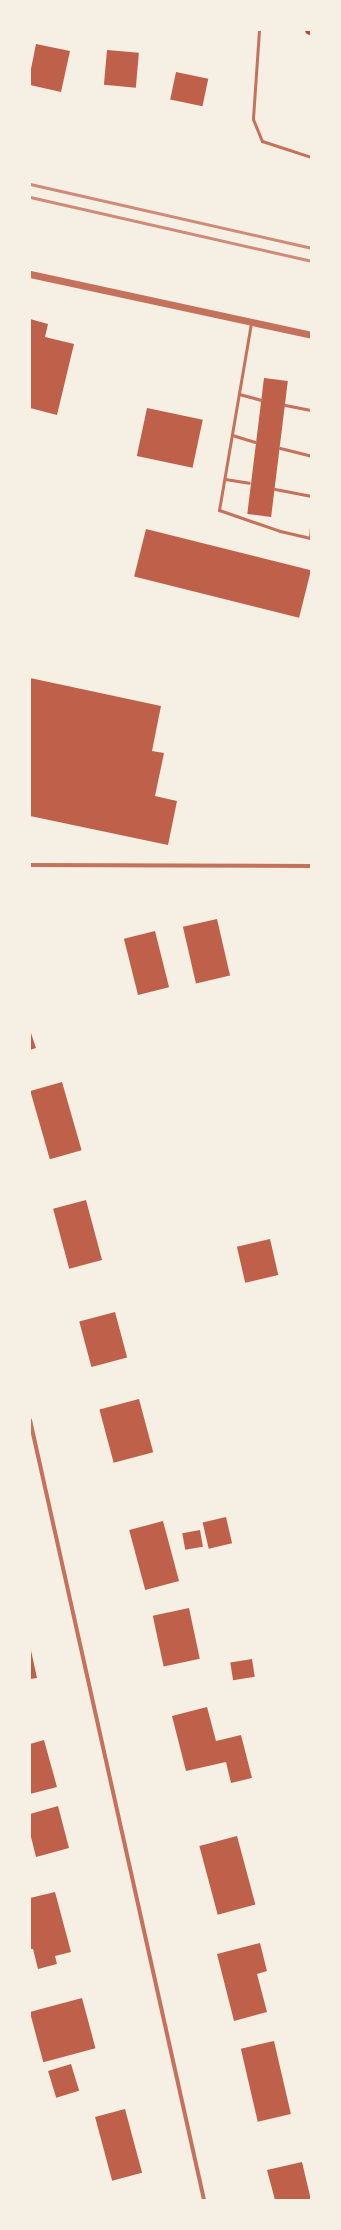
<!DOCTYPE html>
<style>
body{margin:0}
#map{position:relative;width:341px;height:2230px;overflow:hidden;background:#f6efe4;font-family:"DejaVu Sans",sans-serif}
div>[style]{position:absolute}
[style*='--x']{left:calc(var(--x)*1px);top:calc(var(--y)*1px);width:calc(var(--w)*1px);rotate:calc(var(--a)*1deg)}
.building>*{inset:0;background:#bf614a;transform-origin:0 0}
.service>*{height:3px;margin:-1.5px;padding:0 1.5px;transform-origin:1.5px;border-radius:1.5px;background:#c5725c}
.minor>*{height:4px;margin:-2px;padding:0 2px;transform-origin:2px;border-radius:2px;background:#c5725c}
.tertiary>*{height:7px;margin:-3.5px;padding:0 3.5px;transform-origin:3.5px;border-radius:3.5px;background:#c5725c}
.primary>*{height:10px;margin:-5px;padding:0 5px;transform-origin:5px;border-radius:5px;background:#b5482f}
.rail>*{height:3px;margin:-1.5px;padding:0 1.5px;transform-origin:1.5px;border-radius:1.5px;background:#cf8b77}
span{translate:-50% -50%;white-space:nowrap;text-align:center;line-height:1.15;-webkit-text-stroke:3px #f6efe4;paint-order:stroke}
.frame{position:absolute;inset:0;border:31px solid #f6efe4;pointer-events:none}
</style>
<div id="map">
<div class="building">
<i style="clip-path:polygon(36px 44px,70px 51px,61px 92px,30px 85px,30px 74px)"></i>
<i style="left:107px;top:50px;width:32px;height:35px;rotate:5deg"></i>
<i style="left:176px;top:72px;width:33px;height:28px;rotate:12deg"></i>
<i style="clip-path:polygon(30px 319px,48px 324px,45px 337px,74px 344px,57px 415px,30px 408px)"></i>
<i style="left:264px;top:378px;width:24px;height:137px;rotate:7deg"></i>
<i style="left:147px;top:408px;width:57px;height:49px;rotate:12deg"></i>
<i style="left:146px;top:529px;width:170px;height:49px;rotate:14deg"></i>
<i style="clip-path:polygon(30px 678px,161px 706px,152px 751px,164px 753px,155px 796px,177px 801px,168px 845px,30px 816px)"></i>
<i style="left:217px;top:919px;width:58px;height:35px;rotate:77deg"></i>
<i style="left:155px;top:931px;width:58px;height:32px;rotate:76deg"></i>
<i style="clip-path:polygon(30px 1030px,36px 1048px,30px 1050px)"></i>
<i style="left:62px;top:1082px;width:71px;height:33px;rotate:74deg"></i>
<i style="left:86px;top:1200px;width:62px;height:34px;rotate:75deg"></i>
<i style="left:270px;top:1239px;width:37px;height:34px;rotate:77deg"></i>
<i style="left:115px;top:1312px;width:47px;height:37px;rotate:75deg"></i>
<i style="left:139px;top:1399px;width:55px;height:41px;rotate:75deg"></i>
<i style="left:226px;top:1517px;width:27px;height:24px;rotate:77deg"></i>
<i style="left:163px;top:1521px;width:62px;height:35px;rotate:75deg"></i>
<i style="left:200px;top:1530px;width:17px;height:18px;rotate:80deg"></i>
<i style="left:189px;top:1608px;width:52px;height:37px;rotate:78deg"></i>
<i style="clip-path:polygon(30px 1646px,37px 1678px,30px 1679px)"></i>
<i style="left:252px;top:1659px;width:18px;height:22px;rotate:81deg"></i>
<i style="clip-path:polygon(207px 1707px,216px 1741px,241px 1735px,252px 1778px,231px 1783px,226px 1762px,186px 1771px,172px 1716px)"></i>
<i style="clip-path:polygon(44px 1740px,57px 1787px,30px 1794px,30px 1744px)"></i>
<i style="clip-path:polygon(58px 1806px,69px 1848px,36px 1857px,30px 1833px,30px 1814px)"></i>
<i style="left:237px;top:1836px;width:71px;height:39px;rotate:75deg"></i>
<i style="clip-path:polygon(55px 1892px,71px 1952px,55px 1956px,57px 1964px,38px 1969px,33px 1949px,30px 1949px,30px 1898px)"></i>
<i style="clip-path:polygon(260px 1943px,267px 1971px,257px 1974px,267px 2012px,234px 2021px,217px 1954px)"></i>
<i style="left:82px;top:1998px;width:52px;height:54px;rotate:75deg"></i>
<i style="left:274px;top:2041px;width:75px;height:34px;rotate:77deg"></i>
<i style="left:71px;top:2064px;width:28px;height:24px;rotate:73deg"></i>
<i style="left:125px;top:2109px;width:66px;height:31px;rotate:75deg"></i>
<i style="clip-path:polygon(302px 2162px,311px 2200px,275px 2200px,267px 2170px)"></i>
</div>
<div class="service">
<i style="--x:259;--y:30;--w:89;--a:93.9"></i>
<i style="--x:253;--y:119;--w:24;--a:68"></i>
<i style="--x:262;--y:141;--w:52;--a:18.1"></i>
<i style="--x:251;--y:323;--w:190;--a:99.7"></i>
<i style="--x:219;--y:510;--w:65;--a:19"></i>
<i style="--x:280;--y:531;--w:32;--a:13"></i>
<i style="--x:239;--y:394;--w:23;--a:15"></i>
<i style="--x:285;--y:405;--w:26;--a:11"></i>
<i style="--x:232;--y:435;--w:24;--a:17"></i>
<i style="--x:280;--y:448;--w:32;--a:14"></i>
<i style="--x:225;--y:479;--w:24;--a:9"></i>
<i style="--x:275;--y:489;--w:37;--a:11"></i>
<i style="--x:310;--y:538;--w:12;--a:-85"></i>
</div>
<div class="minor">
<i style="--x:30;--y:865;--w:281;--a:0.2"></i>
<i style="--x:30;--y:1420;--w:799;--a:77.42"></i>
</div>
<div class="tertiary">
<i style="--x:30;--y:274;--w:288;--a:12.2"></i>
</div>
<div class="primary">
<i style="--x:310;--y:30;--w:1;--a:0"></i>
</div>
<div class="rail">
<i style="--x:30;--y:184;--w:288;--a:12.8"></i>
<i style="--x:30;--y:197;--w:288;--a:12.8"></i>
</div>
<div class="frame"></div>
</div>
